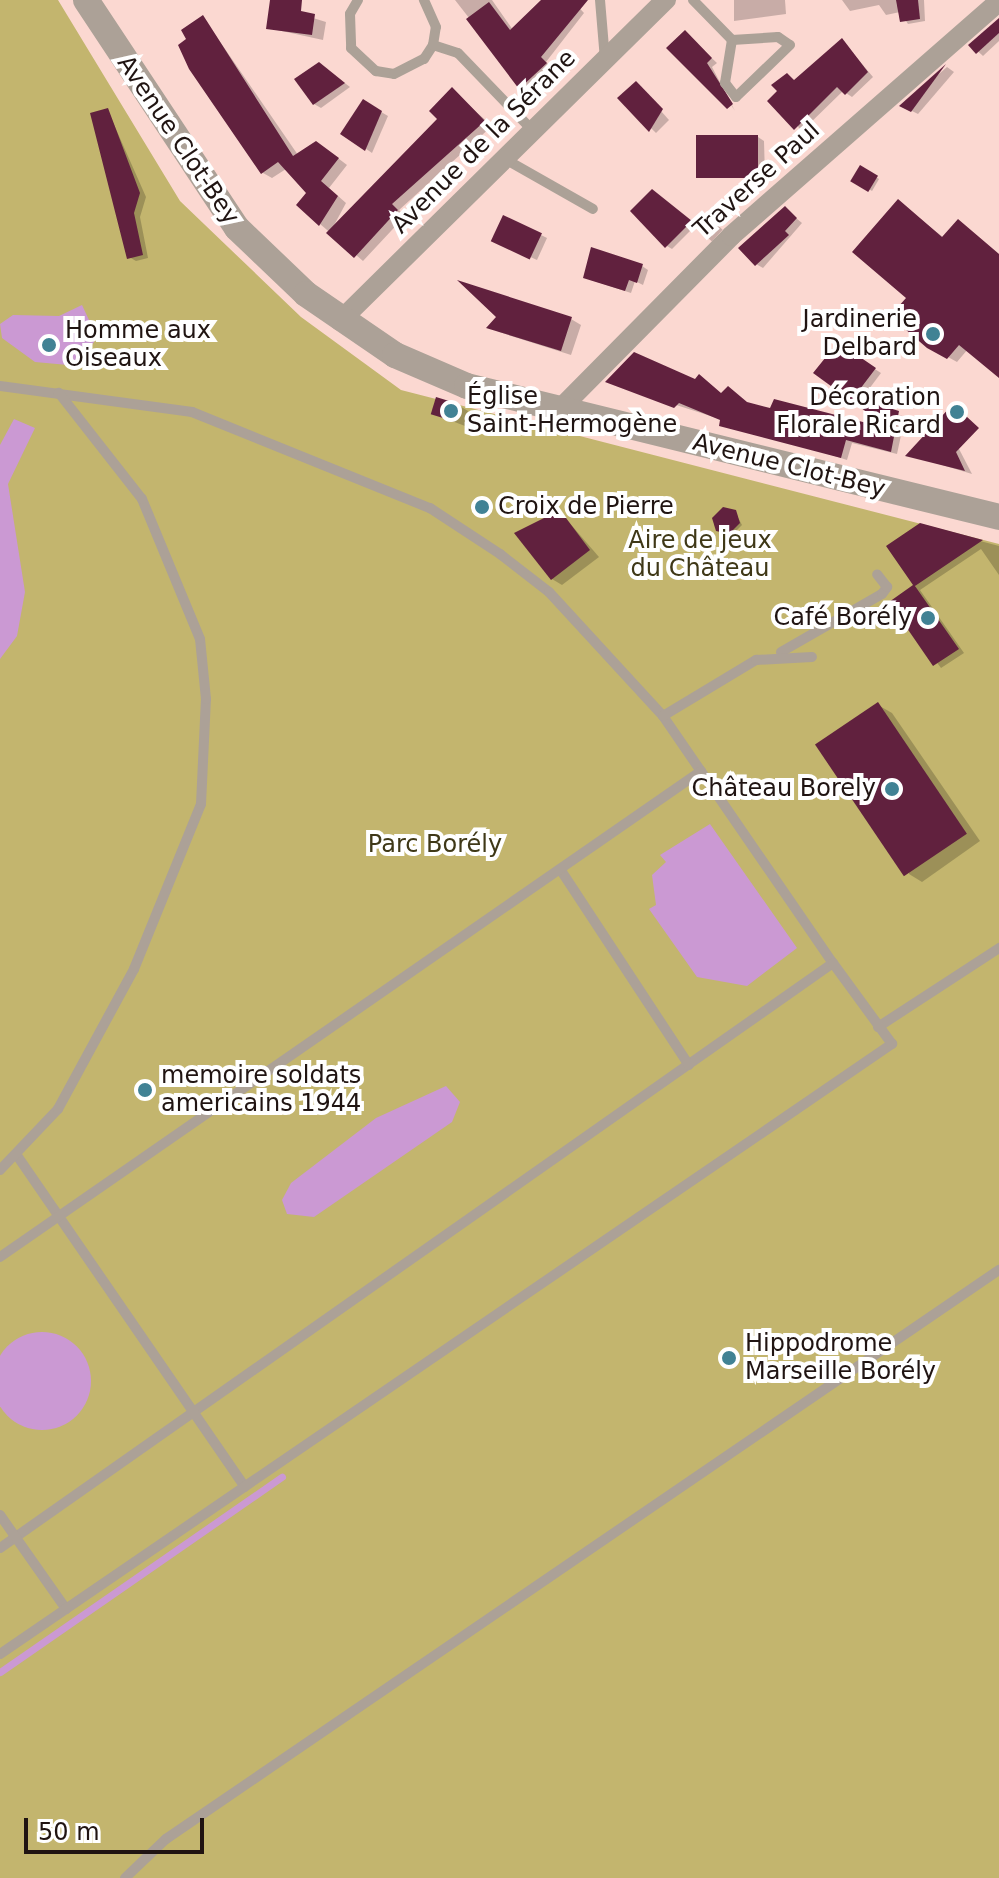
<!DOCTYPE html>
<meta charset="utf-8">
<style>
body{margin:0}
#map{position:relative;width:999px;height:1878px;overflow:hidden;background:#fbd8d1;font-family:"DejaVu Sans",sans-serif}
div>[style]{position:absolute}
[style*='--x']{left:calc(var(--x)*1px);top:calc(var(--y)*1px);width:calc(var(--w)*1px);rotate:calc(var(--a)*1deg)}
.green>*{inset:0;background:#c3b56e}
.water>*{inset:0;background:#cb99d3}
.round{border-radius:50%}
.shadow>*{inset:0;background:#0003;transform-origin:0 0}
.stream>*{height:7px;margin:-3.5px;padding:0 3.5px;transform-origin:3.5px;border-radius:3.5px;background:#cb99d3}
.building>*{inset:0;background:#61213e;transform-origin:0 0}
.service>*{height:10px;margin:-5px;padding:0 5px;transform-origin:5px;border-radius:5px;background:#aca197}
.minor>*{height:20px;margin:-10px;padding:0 10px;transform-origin:10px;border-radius:10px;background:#aca197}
.tertiary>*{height:26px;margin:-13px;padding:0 13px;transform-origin:13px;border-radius:13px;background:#aca197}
.dots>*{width:22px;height:22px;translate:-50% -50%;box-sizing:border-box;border:4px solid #fff;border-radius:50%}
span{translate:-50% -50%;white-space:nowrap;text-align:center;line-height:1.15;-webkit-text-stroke:8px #fff;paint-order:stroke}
.street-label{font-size:24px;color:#201412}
.poi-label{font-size:24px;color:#201412}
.right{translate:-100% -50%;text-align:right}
.left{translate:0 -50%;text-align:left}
.park-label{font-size:24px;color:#3f3817}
.scale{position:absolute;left:24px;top:1818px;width:180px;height:36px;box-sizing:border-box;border:4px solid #201412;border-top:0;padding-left:10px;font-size:24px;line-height:28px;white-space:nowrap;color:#201412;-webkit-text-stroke:6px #fff;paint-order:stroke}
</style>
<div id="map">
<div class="green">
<i style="clip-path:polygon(0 0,58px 0,180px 201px,301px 317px,401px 390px,999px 544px,999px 1878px,0 1878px)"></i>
</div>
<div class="water">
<i style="clip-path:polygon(82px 305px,97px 337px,79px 366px,35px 362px,2px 338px,0 324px,13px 315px,59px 316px)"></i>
<i style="clip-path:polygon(14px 419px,35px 428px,8px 484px,25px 592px,17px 636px,0 659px,0 445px)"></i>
<i style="clip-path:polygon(710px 824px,797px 948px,747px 986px,697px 977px,649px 909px,656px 905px,652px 875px,666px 862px,660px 855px)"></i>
<i style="clip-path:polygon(446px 1086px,460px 1102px,452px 1122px,314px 1217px,287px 1214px,282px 1200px,291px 1183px,376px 1118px)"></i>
<i class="round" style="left:-7px;top:1332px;width:98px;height:98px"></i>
</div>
<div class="shadow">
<i style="clip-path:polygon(272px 0,301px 0,284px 9px,326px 22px,323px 40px,268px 28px)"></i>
<i style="clip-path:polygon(455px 0,492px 0,513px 30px,544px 0,572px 0,584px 13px,546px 62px,552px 68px,526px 91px)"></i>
<i style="clip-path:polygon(734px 0,785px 0,786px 14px,734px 21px)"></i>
<i style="clip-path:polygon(842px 0,924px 0,925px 21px,908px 24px,900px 12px,886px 15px,879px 5px,850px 11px)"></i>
<i style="clip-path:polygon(203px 17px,298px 155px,326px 149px,347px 165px,329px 188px,346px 203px,332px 229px,440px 119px,452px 90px,492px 126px,399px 210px,405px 216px,363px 261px,298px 205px,308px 193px,286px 169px,272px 178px,263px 173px,189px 39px)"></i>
<i style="clip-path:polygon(999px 21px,999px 41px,983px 56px,971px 45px)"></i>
<i style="clip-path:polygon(685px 33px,717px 63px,712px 67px,735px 111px)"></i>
<i style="clip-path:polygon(842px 40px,873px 77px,852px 97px,843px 91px,801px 132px,780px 91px,787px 75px,795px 81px)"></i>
<i style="clip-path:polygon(320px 64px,350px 87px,321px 108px,314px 104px)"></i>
<i style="clip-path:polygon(947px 67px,954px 72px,918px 114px,902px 106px)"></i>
<i style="clip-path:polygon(636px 83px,669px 120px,656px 133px,620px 98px)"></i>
<i style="clip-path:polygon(364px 102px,388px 116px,372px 153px,343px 133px)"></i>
<i style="clip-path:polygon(108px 111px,146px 197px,140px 217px,148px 258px,136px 261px,129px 257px)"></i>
<i style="clip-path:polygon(758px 137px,764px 141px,765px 176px,698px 176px)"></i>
<i style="left:860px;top:168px;width:22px;height:14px;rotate:30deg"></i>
<i style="clip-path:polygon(658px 195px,696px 225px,672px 249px,667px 246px)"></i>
<i style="clip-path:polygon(898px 201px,944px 238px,999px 254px,999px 349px,968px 349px,957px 362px,928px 346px,909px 298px)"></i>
<i style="clip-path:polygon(785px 209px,802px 223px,763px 268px,756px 264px)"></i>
<i style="left:713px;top:221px;width:13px;height:16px;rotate:42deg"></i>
<i style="clip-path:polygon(541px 235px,547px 238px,537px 260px,502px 244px)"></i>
<i style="clip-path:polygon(642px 266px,648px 270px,643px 285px,635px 281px,631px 293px,591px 280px)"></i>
<i style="clip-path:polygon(498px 317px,571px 319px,581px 325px,571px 355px,499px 332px,490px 327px)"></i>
<i style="clip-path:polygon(844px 349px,881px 373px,860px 401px,905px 417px,897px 454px,852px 443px,847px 460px,614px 385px,723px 395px,771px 411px,775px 401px,899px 434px,816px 373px)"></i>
<i style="clip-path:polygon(458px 405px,468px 411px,465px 426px,434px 414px)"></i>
<i style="clip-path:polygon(958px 447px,972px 474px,909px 455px)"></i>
<i style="clip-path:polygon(560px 512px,599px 557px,562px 585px,552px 579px)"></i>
<i style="clip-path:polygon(735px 512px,742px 525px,733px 534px,720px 531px)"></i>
<i style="clip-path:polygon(920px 525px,999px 546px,999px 575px,981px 549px,920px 590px,964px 653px,941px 668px,891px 602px,916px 586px,889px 546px)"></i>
<i style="clip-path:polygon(878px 705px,892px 713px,980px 841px,922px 882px,909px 874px)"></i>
</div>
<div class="stream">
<i style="--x:0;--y:1672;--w:343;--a:-34.7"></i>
</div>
<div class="building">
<i style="clip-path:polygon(270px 0,302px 0,301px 11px,315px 14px,312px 35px,266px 29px)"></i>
<i style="clip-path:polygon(541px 0,588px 0,541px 57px,547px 63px,519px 89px,466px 19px,489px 2px,510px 30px)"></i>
<i style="clip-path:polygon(896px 0,918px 0,920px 19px,900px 22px)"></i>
<i style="clip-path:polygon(203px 15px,293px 156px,316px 141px,339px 158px,321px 181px,338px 196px,319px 226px,296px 205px,306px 193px,278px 162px,261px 174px,189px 69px,178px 45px,186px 39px,181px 30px)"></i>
<i style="clip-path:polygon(999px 18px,999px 33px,976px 54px,968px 45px)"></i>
<i style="clip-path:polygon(685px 30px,712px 58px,707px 63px,733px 104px,727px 109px,666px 48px)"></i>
<i style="clip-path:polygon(842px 38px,868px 72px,845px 95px,837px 87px,794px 130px,767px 101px,777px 91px,771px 85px,787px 73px,794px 80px)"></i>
<i style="clip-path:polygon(319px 62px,345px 83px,313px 105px,294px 79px)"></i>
<i style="clip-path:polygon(946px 64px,911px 112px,899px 106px)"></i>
<i style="clip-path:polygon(636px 81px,663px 109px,649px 132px,617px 98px)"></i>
<i style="clip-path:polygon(452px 87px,485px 121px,392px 204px,398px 210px,354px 258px,326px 233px,437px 119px,429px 111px)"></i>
<i style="clip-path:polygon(363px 99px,382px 111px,365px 151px,340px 134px)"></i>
<i style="clip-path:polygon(108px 108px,140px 193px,134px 213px,143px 255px,127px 259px,90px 113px)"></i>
<i style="left:696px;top:135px;width:62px;height:43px"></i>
<i style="left:860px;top:165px;width:21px;height:19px;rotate:31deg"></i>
<i style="clip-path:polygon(652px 189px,692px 221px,665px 248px,630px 211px)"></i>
<i style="clip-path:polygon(898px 199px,942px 237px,958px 219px,999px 254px,999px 378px,959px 345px,947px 359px,927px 348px,890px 316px,906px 298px,852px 252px)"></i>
<i style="clip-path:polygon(785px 206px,797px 218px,785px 231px,789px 235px,755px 266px,738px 248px)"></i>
<i style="left:503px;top:215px;width:43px;height:29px;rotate:25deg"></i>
<i style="clip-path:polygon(591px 247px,643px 264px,637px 283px,629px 280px,625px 291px,583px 278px)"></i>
<i style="clip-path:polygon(457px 280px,572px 317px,561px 351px,486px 328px,496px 317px)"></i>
<i style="clip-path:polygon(838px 342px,876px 368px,854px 397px,899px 411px,891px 452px,846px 440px,841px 458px,719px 426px,720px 420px,679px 403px,674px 408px,605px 382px,634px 352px,695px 379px,699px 374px,721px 393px,728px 386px,747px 402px,770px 408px,774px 399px,890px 429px,813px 373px)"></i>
<i style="left:436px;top:397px;width:24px;height:18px;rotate:17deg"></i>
<i style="clip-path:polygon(953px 404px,979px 428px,956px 452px,965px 471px,905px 456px)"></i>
<i style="clip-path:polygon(723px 507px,736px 510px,740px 523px,729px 534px,716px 531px,712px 518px)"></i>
<i style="clip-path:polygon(560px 510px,590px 550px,551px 580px,514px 533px)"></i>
<i style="clip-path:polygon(920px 523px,983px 540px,915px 586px,959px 649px,933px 666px,889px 602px,913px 585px,886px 546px)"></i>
<i style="left:878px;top:702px;width:159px;height:76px;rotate:56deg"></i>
</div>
<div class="service">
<i style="--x:358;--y:0;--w:16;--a:120"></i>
<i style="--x:350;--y:14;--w:34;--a:88"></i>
<i style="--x:351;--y:48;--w:34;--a:43"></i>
<i style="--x:376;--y:71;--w:18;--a:9"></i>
<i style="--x:394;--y:74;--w:34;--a:-27"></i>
<i style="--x:424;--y:59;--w:17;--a:-57"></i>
<i style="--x:433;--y:45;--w:18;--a:-81"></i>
<i style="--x:436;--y:27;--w:30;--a:-114"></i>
<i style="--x:600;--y:0;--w:59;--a:85.2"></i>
<i style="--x:693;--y:0;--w:56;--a:45.7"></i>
<i style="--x:732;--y:40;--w:46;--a:-3.7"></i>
<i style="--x:778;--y:37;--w:14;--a:34"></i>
<i style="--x:790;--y:45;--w:75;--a:136.1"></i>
<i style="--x:736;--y:97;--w:18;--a:-128"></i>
<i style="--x:725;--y:83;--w:44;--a:-80.8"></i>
<i style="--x:433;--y:45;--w:26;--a:18"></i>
<i style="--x:458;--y:53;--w:108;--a:46.1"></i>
<i style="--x:505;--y:159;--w:101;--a:29.6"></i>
<i style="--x:0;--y:386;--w:194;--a:7.7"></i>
<i style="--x:192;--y:412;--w:257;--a:22"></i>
<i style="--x:430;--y:508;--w:84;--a:33.3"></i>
<i style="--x:500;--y:554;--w:62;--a:37.8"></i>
<i style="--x:549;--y:592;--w:168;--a:47.4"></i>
<i style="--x:663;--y:716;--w:300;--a:55.5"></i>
<i style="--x:833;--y:963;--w:1018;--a:144.92"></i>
<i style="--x:781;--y:652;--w:116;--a:-29.9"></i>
<i style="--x:882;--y:594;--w:9;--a:-54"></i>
<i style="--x:887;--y:587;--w:16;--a:-128"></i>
<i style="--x:663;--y:716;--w:109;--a:-31.1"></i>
<i style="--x:756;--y:660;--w:56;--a:-3.1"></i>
<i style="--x:562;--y:872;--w:231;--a:56.7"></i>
<i style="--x:878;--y:1027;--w:145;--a:-33.1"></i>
<i style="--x:16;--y:1154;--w:404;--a:55.5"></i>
<i style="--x:0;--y:1170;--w:84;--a:-46.4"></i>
<i style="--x:58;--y:1109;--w:159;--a:-61.5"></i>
<i style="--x:134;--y:969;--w:178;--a:-67.9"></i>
<i style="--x:201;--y:804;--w:105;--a:-87.3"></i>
<i style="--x:206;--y:699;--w:60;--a:-95.7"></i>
<i style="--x:200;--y:639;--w:152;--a:-112.5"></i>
<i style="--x:142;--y:499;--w:135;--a:-128.1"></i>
<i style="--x:0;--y:1257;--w:853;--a:-34.73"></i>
<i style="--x:0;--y:1515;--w:115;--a:54.9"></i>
<i style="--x:0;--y:1654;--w:1081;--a:-34.37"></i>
<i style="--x:892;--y:1044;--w:100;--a:-126.1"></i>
<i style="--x:125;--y:1878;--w:57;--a:-43.6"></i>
<i style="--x:166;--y:1839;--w:1009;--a:-34.34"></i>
</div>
<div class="minor">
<i style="--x:340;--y:321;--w:458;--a:-44.6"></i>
<i style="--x:561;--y:408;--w:242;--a:-45.3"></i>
<i style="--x:731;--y:236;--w:356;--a:-41.2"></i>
</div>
<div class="tertiary">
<i style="--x:86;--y:0;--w:273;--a:56.5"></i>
<i style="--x:237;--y:228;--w:95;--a:43.7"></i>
<i style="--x:306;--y:294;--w:108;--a:34.4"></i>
<i style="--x:395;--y:355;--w:78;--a:23.3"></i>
<i style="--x:467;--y:386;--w:548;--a:13.83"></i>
</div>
<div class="dots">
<i style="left:933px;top:334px;background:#418294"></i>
<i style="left:49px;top:345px;background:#418294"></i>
<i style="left:451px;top:411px;background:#418294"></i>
<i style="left:957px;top:412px;background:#418294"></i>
<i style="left:482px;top:507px;background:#418294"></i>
<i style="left:928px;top:618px;background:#418294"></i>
<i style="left:892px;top:789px;background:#418294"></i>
<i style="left:145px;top:1090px;background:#418294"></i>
<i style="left:729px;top:1358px;background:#418294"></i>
</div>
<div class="street-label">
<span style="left:178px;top:140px;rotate:56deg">Avenue Clot-Bey</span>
<span style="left:484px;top:142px;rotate:-45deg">Avenue de la Sérane</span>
<span style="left:757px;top:180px;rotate:-42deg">Traverse Paul</span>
<span style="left:789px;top:466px;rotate:14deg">Avenue Clot-Bey</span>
</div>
<div class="poi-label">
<span class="right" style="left:917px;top:334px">Jardinerie<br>Delbard</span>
<span class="left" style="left:65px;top:345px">Homme aux<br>Oiseaux</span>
<span class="left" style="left:467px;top:411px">Église<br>Saint-Hermogène</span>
<span class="right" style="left:941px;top:412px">Décoration<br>Florale Ricard</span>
<span class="left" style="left:498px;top:507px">Croix de Pierre</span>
<span class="right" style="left:912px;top:618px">Café Borély</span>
<span class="right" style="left:876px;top:789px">Château Borely</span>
<span class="left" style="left:161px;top:1090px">memoire soldats<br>americains 1944</span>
<span class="left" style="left:745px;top:1358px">Hippodrome<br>Marseille Borély</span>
</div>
<div class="park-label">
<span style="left:700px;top:555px">Aire de jeux<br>du Château</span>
<span style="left:435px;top:845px">Parc Borély</span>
</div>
<div class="scale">50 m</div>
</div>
